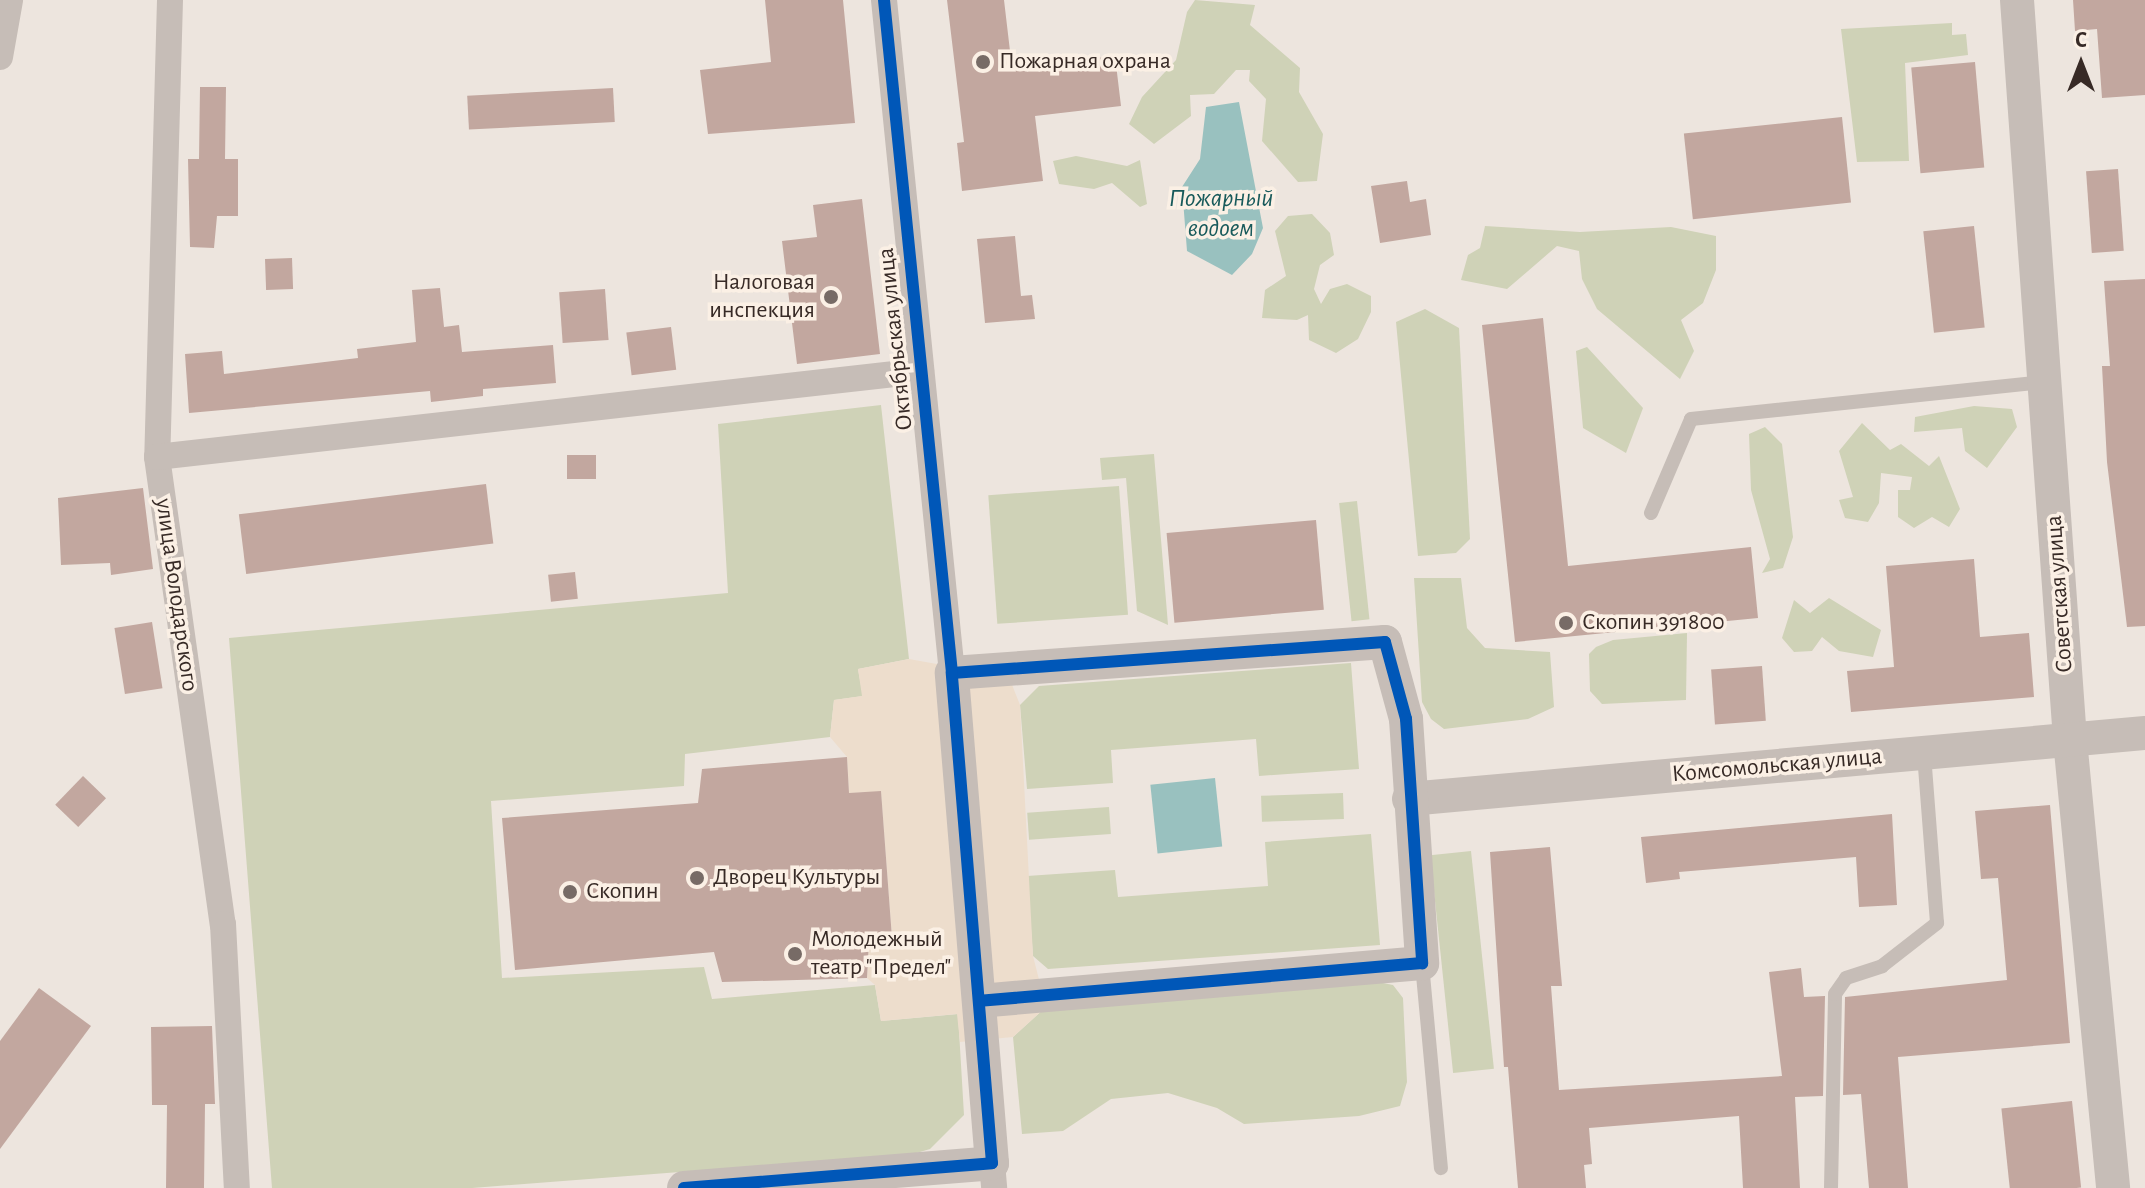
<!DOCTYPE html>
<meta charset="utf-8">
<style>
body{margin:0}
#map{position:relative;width:2145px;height:1188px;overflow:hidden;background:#ede5de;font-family:"Alegreya Sans",sans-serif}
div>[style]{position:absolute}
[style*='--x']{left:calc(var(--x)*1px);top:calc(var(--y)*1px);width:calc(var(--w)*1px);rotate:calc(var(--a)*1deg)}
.green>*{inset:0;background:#cfd2b7;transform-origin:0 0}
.plaza>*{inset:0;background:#edddcc}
.water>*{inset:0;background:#99c1bf;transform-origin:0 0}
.building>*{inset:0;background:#c2a79f;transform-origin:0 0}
.service>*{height:14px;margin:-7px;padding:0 7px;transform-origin:7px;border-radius:7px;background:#c6bdb7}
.minor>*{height:26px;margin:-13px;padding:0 13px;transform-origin:13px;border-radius:13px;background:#c6bdb7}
.tertiary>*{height:34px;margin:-17px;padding:0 17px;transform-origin:17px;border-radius:17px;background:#c6bdb7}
.cycleway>*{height:12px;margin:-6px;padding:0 6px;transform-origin:6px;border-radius:6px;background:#0057b8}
.dots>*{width:22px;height:22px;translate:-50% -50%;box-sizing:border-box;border:4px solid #fbf0e5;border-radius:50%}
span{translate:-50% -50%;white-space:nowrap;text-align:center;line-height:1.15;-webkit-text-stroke:7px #fbf0e5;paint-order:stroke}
.poi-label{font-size:24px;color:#372a26}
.left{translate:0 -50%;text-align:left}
.right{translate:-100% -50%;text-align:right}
.street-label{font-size:24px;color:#372a26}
.water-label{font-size:26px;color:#185a5b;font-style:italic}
.north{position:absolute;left:2041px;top:24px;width:80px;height:80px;-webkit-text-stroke:6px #fbf0e5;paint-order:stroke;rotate:0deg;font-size:22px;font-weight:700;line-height:32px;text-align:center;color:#372a26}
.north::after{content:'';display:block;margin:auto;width:28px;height:36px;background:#372a26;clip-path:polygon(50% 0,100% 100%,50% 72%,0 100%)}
</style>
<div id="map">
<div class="green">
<i style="clip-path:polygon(1195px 0,1255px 5px,1250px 25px,1300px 68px,1299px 92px,1323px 134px,1317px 181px,1298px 182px,1262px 141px,1266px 99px,1249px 81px,1250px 70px,1236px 70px,1214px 94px,1190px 95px,1191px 116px,1154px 144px,1129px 124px,1142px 97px,1176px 60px,1187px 12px)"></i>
<i style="clip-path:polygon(1952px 23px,1952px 35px,1966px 34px,1968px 55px,1905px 63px,1909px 161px,1857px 162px,1841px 29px)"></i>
<i style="clip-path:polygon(1076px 156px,1127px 166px,1140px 160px,1147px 204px,1140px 207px,1112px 183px,1094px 189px,1059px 184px,1053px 161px)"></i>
<i style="clip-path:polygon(1312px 214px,1330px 233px,1334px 255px,1320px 265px,1314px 289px,1321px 304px,1330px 289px,1347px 284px,1371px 296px,1371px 312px,1358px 339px,1336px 353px,1309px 340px,1308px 315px,1297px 320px,1262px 318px,1265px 290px,1286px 276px,1275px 231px,1288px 216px)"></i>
<i style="clip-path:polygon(1485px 226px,1580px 232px,1671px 227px,1716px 236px,1716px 270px,1703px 303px,1681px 320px,1694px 351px,1680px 379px,1597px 309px,1582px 279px,1579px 251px,1557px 246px,1507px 289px,1461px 280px,1468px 255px,1480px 248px)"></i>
<i style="clip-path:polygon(1425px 309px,1459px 328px,1470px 539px,1456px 553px,1418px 556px,1396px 322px)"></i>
<i style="clip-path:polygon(1587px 347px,1643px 408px,1626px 453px,1583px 428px,1576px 351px)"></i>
<i style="clip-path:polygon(881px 405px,909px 659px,858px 669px,863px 696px,834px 700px,830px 737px,685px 754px,684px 786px,491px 801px,502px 978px,704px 967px,712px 999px,875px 985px,881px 1021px,958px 1014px,964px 1115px,930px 1149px,913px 1154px,472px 1188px,272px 1188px,229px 638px,728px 593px,718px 424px)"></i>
<i style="clip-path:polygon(1974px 406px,2012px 409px,2017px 427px,1987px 468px,1965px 451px,1962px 428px,1914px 432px,1915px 417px)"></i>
<i style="clip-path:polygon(1862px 423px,1890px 450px,1901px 444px,1929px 466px,1939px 456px,1960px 509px,1949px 527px,1932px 517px,1914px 528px,1898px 517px,1898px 490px,1910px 490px,1912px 477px,1881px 473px,1879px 503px,1868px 522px,1845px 518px,1839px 500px,1853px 497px,1839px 451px)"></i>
<i style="clip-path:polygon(1765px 427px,1782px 444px,1793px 537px,1783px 568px,1762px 573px,1770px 559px,1751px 490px,1749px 434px)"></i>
<i style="clip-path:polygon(1154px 454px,1168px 625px,1137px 611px,1126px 478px,1102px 480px,1100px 458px)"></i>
<i style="left:1119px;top:486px;width:129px;height:131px;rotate:86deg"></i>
<i style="left:1357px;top:501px;width:119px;height:18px;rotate:84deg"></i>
<i style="clip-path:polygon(1414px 578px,1461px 578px,1467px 628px,1485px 648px,1550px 652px,1554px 707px,1528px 719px,1444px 729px,1431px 719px,1422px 702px)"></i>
<i style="clip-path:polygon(1829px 598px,1881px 630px,1873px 657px,1839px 651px,1822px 637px,1812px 651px,1794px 652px,1782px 638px,1794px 600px,1810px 613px)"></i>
<i style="clip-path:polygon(1687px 633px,1686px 700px,1602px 704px,1590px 691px,1589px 654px,1596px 647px,1613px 640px)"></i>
<i style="clip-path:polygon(1351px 663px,1359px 769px,1259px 776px,1256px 739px,1111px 750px,1113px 783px,1027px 789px,1020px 705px,1039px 686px)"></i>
<i style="left:1343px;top:793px;width:26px;height:82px;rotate:88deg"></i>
<i style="left:1109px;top:807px;width:27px;height:82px;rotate:86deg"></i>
<i style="clip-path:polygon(1371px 834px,1380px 945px,1048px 969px,1033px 956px,1027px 876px,1115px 870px,1118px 897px,1268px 886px,1265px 842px)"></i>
<i style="left:1471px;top:851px;width:219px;height:41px;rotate:84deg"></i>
<i style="clip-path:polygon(1368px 980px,1393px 985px,1403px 998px,1407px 1082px,1400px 1106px,1359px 1116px,1244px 1124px,1217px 1108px,1168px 1093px,1111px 1099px,1063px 1131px,1022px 1134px,1013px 1037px,1046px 1007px)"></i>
</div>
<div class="plaza">
<i style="clip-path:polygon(909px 659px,1009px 677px,1020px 705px,1033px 956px,1046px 1007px,1013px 1037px,960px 1042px,957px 1014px,881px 1021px,875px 985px,867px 978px,869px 940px,892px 937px,881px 792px,849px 793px,847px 757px,830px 737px,834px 700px,862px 696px,858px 669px)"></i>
</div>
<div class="water">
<i style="clip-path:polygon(1239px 102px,1263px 228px,1252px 254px,1232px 275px,1187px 251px,1182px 187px,1200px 159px,1206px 107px)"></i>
<i style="left:1215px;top:778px;width:69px;height:65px;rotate:84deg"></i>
</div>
<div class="building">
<i style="clip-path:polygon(765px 0,843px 0,855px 123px,708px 134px,700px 70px,771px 62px)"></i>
<i style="clip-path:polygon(947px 0,1004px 0,1012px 68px,1115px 56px,1121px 106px,1035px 116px,1043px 181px,962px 191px,957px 143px,964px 142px)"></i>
<i style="clip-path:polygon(2073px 0,2145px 0,2145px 95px,2102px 98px,2097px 29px,2075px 31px)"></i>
<i style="left:1975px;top:62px;width:106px;height:64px;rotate:85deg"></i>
<i style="clip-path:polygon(200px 87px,226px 87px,225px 159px,238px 159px,238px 216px,217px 216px,214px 248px,190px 247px,188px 159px,199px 159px)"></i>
<i style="left:613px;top:88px;width:34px;height:146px;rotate:87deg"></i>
<i style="left:1842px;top:117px;width:86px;height:159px;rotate:84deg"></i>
<i style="left:2118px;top:169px;width:82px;height:32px;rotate:86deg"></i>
<i style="clip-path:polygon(1407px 181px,1410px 202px,1426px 199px,1431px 235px,1380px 243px,1371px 186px)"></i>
<i style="clip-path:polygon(862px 199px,880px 354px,797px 364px,782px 241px,817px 237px,813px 205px)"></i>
<i style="left:1974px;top:226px;width:102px;height:51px;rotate:84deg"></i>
<i style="clip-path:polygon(1015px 236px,1021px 296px,1032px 295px,1035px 319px,985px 323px,977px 239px)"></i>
<i style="left:292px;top:258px;width:31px;height:27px;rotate:88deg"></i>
<i style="clip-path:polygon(2145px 279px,2145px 626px,2127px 627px,2107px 462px,2102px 366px,2110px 366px,2104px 281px)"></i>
<i style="clip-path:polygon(440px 288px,444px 327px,459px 325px,462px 352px,553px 345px,556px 383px,483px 389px,483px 396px,431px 402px,430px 391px,189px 413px,185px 354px,222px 351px,224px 374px,358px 358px,357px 349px,416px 342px,412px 290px)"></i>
<i style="left:605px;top:289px;width:51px;height:46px;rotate:86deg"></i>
<i style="clip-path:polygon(1543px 318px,1568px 566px,1751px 547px,1758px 618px,1515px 642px,1482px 325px)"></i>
<i style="left:671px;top:327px;width:43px;height:45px;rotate:83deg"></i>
<i style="left:567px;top:455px;width:29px;height:24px"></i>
<i style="left:486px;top:484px;width:60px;height:249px;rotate:83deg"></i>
<i style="clip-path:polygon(143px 488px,153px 569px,111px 575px,110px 563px,61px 565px,58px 498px)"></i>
<i style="left:1316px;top:520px;width:90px;height:150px;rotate:85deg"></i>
<i style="clip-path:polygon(1974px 559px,1980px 637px,2029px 633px,2034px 697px,1851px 712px,1847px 671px,1894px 667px,1886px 566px)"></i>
<i style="left:575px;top:572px;width:27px;height:27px;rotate:84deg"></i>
<i style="left:152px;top:622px;width:67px;height:38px;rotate:81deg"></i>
<i style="left:1762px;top:666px;width:55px;height:51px;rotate:86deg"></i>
<i style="clip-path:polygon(847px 757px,849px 793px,881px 791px,892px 938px,869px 940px,867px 978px,722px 982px,714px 952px,515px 970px,502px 818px,698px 803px,702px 769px)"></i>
<i style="left:83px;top:776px;width:32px;height:40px;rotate:44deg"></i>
<i style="clip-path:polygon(2050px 805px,2070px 1043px,1898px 1057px,1908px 1188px,1869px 1188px,1861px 1094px,1843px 1095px,1845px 997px,2007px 980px,1998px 878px,1981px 879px,1975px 811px)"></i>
<i style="clip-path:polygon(1892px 814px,1897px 905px,1859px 907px,1856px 857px,1679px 872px,1680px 879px,1646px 883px,1641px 837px)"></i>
<i style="clip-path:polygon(1550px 847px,1562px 986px,1551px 986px,1559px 1090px,1782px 1076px,1769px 972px,1801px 968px,1804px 997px,1825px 996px,1823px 1096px,1795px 1097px,1800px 1188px,1743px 1188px,1739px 1116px,1589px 1128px,1592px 1164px,1584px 1165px,1586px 1188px,1518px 1188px,1508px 1067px,1504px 1067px,1490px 852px)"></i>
<i style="clip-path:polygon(39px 988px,91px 1026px,0 1149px,0 1041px)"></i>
<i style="clip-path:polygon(212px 1026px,215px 1104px,205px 1104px,204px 1188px,166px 1188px,167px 1105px,152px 1105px,151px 1027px)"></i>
<i style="left:2072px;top:1101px;width:87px;height:71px;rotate:84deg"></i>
</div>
<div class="service">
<i style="--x:1651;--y:513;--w:102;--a:-66.9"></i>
<i style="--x:1691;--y:419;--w:355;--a:-6"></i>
<i style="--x:1422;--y:964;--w:205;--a:84.7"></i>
<i style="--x:1831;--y:1188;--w:194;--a:-88.8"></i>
<i style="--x:1835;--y:994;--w:19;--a:-55"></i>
<i style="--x:1846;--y:978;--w:38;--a:-18"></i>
<i style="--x:1882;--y:966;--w:70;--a:-38"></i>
<i style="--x:1937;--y:923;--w:170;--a:-94.4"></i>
</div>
<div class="minor">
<i style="--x:170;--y:0;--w:457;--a:91.6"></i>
<i style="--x:157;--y:457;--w:472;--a:82"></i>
<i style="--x:223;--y:924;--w:264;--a:87"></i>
<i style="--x:884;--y:0;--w:676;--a:84.23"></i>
<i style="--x:0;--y:57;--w:58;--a:-80"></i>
<i style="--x:157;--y:457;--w:769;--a:-6.42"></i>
<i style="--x:992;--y:1163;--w:25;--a:85"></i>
</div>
<div class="tertiary">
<i style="--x:2017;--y:0;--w:742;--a:85.9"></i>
<i style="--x:2070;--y:740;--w:450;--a:84.5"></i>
<i style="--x:1409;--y:799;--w:739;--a:-5.12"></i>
<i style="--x:684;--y:1188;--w:309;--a:-4.6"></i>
<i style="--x:992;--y:1163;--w:492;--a:-94.7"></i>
<i style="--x:952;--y:673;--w:434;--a:-4.1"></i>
<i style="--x:1385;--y:642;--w:80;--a:74.7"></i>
<i style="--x:1406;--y:719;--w:245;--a:86.2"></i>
<i style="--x:1422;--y:963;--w:443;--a:175.1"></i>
</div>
<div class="cycleway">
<i style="--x:952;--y:673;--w:434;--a:-4.1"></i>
<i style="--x:1385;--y:642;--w:80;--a:74.7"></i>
<i style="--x:1406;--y:719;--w:245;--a:86.2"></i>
<i style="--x:1422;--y:963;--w:443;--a:175.1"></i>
<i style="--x:684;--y:1188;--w:309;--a:-4.6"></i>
<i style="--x:992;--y:1163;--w:492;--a:-94.7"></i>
<i style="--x:952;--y:673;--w:676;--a:-95.77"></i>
</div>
<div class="dots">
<i style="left:983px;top:62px;background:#776b66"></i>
<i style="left:831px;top:297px;background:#776b66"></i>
<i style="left:1566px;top:623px;background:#776b66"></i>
<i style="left:697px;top:878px;background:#776b66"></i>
<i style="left:570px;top:892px;background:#776b66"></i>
<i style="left:795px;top:954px;background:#776b66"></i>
</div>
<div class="poi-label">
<span class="left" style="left:999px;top:62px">Пожарная охрана</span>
<span class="right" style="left:815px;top:297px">Налоговая<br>инспекция</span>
<span class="left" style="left:1582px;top:623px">Скопин 391800</span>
<span class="left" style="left:713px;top:878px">Дворец Культуры</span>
<span class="left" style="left:586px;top:892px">Скопин</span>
<span class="left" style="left:811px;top:954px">Молодежный<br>театр "Предел"</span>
</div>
<div class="street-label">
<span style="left:896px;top:339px;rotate:-96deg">Октябрьская улица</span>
<span style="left:2060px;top:594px;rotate:-94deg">Советская улица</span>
<span style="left:176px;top:595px;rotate:82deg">улица Володарского</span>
<span style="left:1777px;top:766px;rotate:-5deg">Комсомольская улица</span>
</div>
<div class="water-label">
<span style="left:1221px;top:214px">Пожарный<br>водоем</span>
</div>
<div class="north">С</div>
</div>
